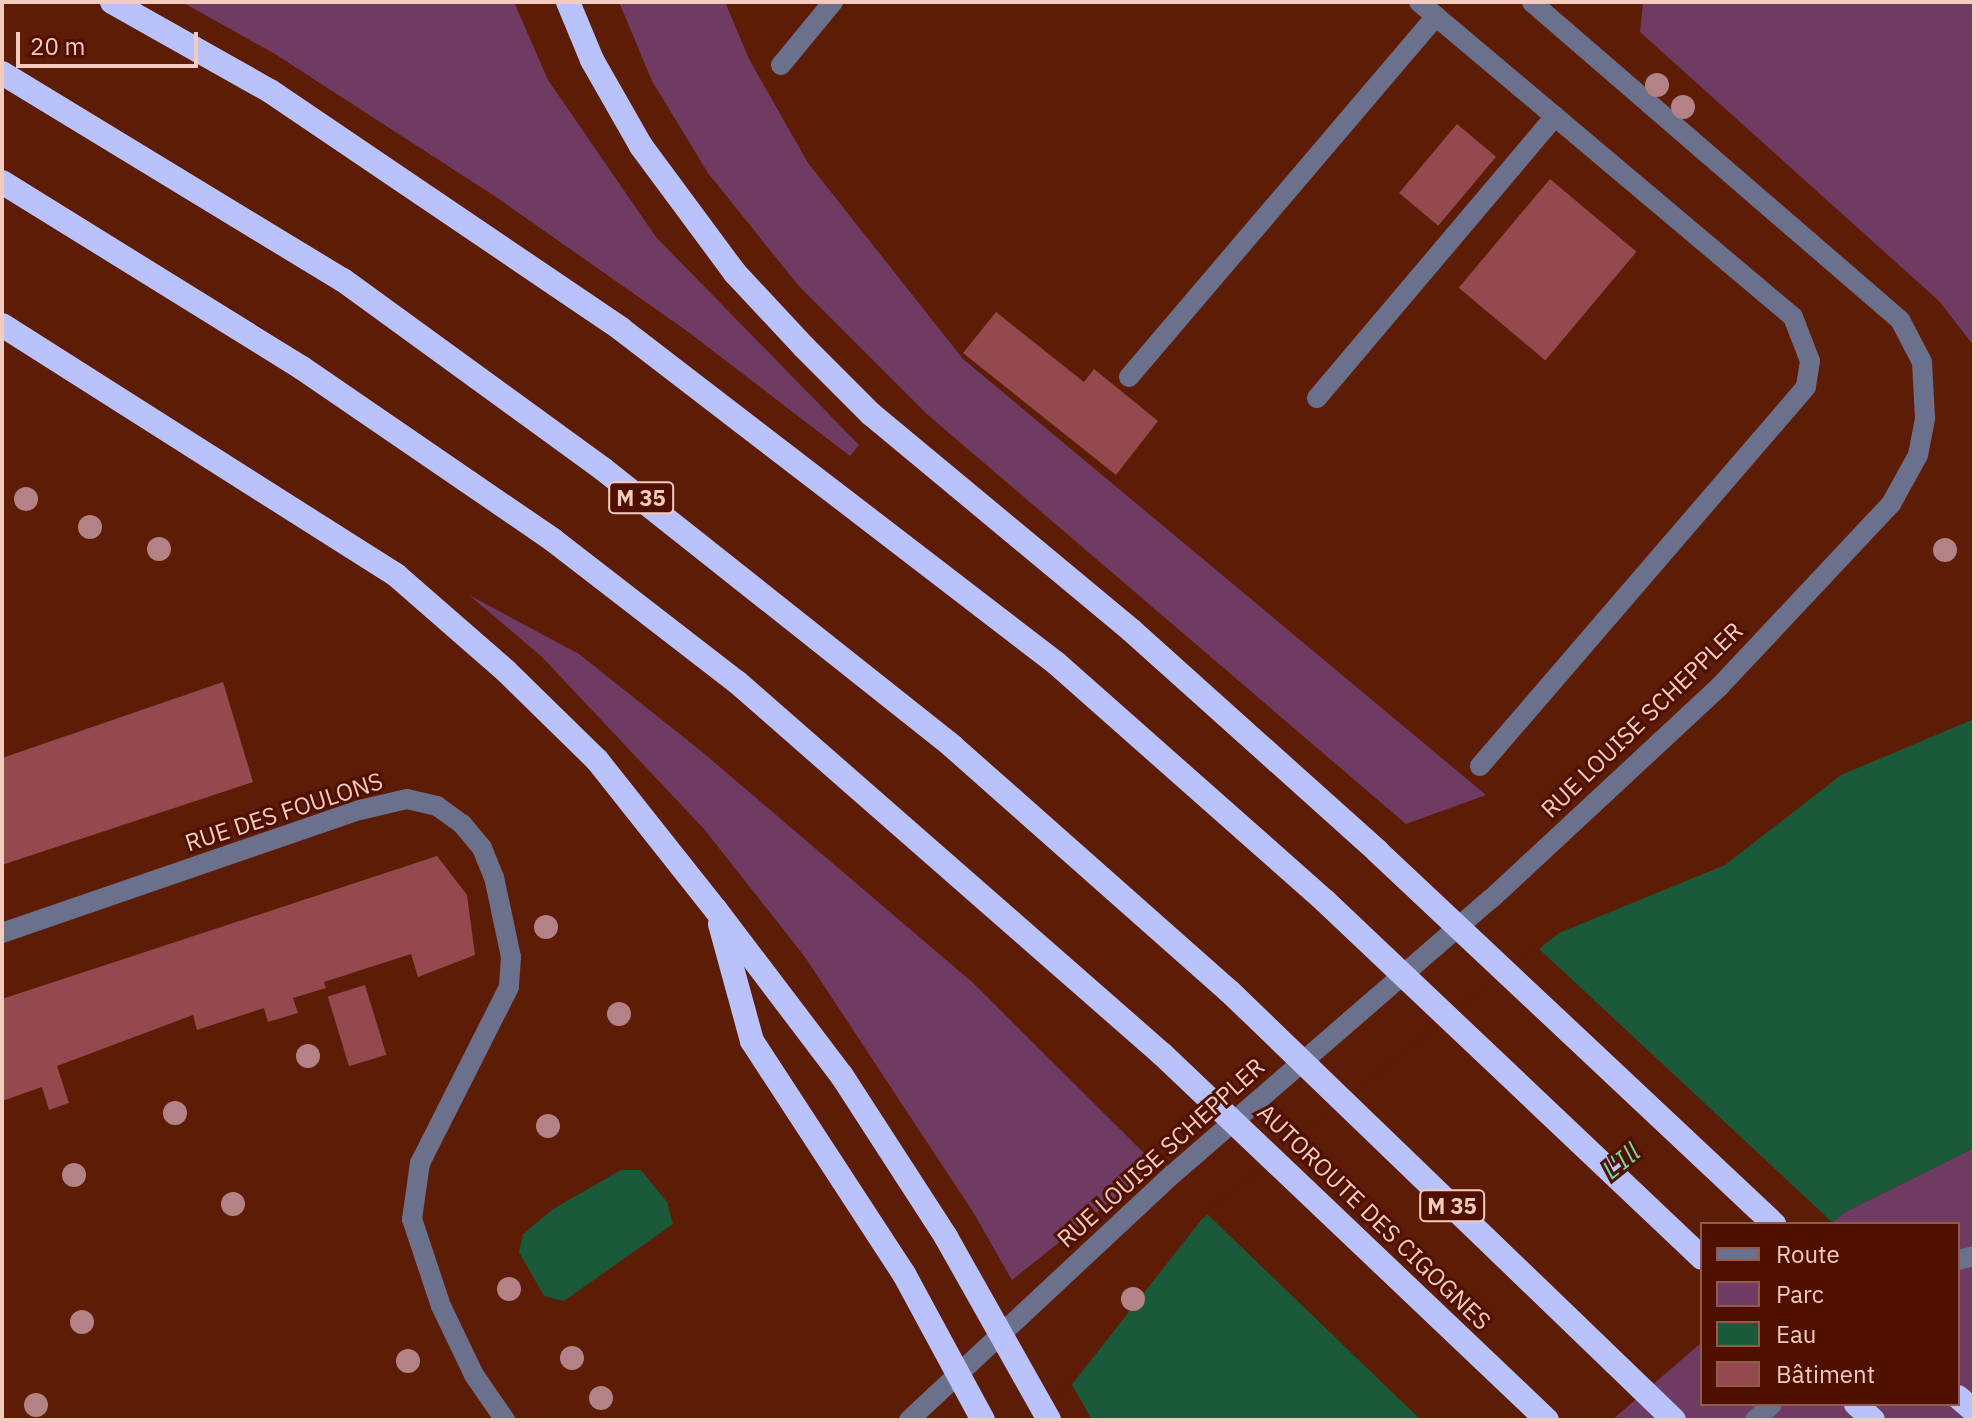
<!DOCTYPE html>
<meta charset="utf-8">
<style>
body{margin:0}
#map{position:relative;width:1976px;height:1422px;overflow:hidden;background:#5d1c06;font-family:"IBM Plex Sans",sans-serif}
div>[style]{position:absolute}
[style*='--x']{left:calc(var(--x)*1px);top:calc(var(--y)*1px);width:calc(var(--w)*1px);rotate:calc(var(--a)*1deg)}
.green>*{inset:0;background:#6f3b62}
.water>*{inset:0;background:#1a5939}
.pier>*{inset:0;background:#5d1c06}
.building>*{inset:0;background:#93494e;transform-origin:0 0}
.minor>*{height:20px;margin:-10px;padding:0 10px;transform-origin:10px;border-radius:10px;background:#6b708c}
.highway>*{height:24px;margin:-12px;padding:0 12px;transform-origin:12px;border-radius:12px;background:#b9c2fa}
.highway-bridge>*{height:24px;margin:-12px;padding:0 12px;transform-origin:12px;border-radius:12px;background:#b9c2fa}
.trees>*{width:24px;height:24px;margin:-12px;border-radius:50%;background:#b38286}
span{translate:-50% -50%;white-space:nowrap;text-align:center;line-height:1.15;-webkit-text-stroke:6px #501000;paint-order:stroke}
.shield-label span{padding:2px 6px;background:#501000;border:2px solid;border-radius:6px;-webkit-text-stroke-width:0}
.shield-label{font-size:22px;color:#f4ccbf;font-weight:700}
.street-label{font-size:24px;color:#f4ccbf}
.water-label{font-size:26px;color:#6cd99d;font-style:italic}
.frame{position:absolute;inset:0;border:4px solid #f4ccbf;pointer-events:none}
.legend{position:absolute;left:1700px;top:1222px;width:260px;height:184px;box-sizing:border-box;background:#501000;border:2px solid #925b4c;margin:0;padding:10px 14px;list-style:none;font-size:24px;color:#f4ccbf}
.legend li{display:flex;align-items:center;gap:16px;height:40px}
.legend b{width:40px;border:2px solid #925b4c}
.scale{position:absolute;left:16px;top:32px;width:182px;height:36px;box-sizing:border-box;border:4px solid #f4ccbf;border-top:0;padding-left:10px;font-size:24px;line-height:28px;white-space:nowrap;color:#f4ccbf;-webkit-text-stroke:6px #501000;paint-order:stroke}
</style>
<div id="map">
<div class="green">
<i style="clip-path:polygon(182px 2px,514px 2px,548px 80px,656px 237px,859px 445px,850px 456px,687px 331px,496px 197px,275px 54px)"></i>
<i style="clip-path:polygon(619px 2px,725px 2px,749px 59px,808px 163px,963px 359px,1486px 795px,1406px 824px,928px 415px,798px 285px,708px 173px,652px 81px)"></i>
<i style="clip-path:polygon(1643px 2px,1974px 2px,1974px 346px,1939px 301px,1640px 32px)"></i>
<i style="clip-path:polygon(469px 595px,579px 654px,701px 751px,972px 982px,1156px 1165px,1012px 1280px,973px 1212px,805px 957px,704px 829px,542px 657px)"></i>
<i style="clip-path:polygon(1974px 1148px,1974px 1420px,1606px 1420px,1702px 1336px,1702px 1404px,1958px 1404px,1958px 1224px,1831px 1224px,1845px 1212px)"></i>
</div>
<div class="water">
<i style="clip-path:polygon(1974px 719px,1974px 1148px,1845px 1212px,1831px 1224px,1702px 1224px,1606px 1420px,1044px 1420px,1202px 1219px,1559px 933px,1725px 865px,1841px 775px)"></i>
<i style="clip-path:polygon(621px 1170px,641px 1170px,667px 1202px,673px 1224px,564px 1301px,544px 1296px,519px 1252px,523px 1234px,553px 1209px)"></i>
</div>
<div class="pier">
<i style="clip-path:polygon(1536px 946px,1834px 1224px,1702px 1224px,1702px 1342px,1612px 1420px,1421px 1420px,1205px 1212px)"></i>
<i style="clip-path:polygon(1070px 1381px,1092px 1420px,1040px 1420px,1040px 1418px)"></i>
</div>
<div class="building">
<i style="left:1457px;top:124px;width:51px;height:90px;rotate:40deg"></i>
<i style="left:1550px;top:179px;width:113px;height:142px;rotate:40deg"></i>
<i style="clip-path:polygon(996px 312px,1084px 382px,1094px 369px,1158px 421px,1116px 475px,963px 353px)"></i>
<i style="clip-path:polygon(223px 682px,253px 782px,2px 865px,2px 758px)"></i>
<i style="clip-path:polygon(437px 856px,467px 895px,475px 955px,418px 977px,411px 954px,324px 982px,326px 988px,293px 998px,298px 1013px,268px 1022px,264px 1008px,197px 1030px,193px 1015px,57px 1066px,69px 1103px,49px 1110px,42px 1087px,2px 1101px,2px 999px)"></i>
<i style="left:365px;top:985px;width:73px;height:39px;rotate:73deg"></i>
</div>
<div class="minor">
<i style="--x:1419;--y:2;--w:489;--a:40.1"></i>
<i style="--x:1793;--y:317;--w:47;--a:68.9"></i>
<i style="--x:1810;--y:361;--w:26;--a:99"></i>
<i style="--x:1806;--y:387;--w:500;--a:130.7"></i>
<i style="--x:781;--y:65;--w:82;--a:-50.5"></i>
<i style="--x:1129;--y:377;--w:474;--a:-49.6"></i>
<i style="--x:1317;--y:398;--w:369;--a:-49.8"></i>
<i style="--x:2;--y:933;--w:379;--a:-19"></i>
<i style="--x:360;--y:810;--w:48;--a:-13.2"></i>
<i style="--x:407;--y:799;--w:31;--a:13"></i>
<i style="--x:437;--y:806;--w:31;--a:36"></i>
<i style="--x:462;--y:824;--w:31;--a:50"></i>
<i style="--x:482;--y:848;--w:31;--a:68"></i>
<i style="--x:494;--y:877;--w:82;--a:78"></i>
<i style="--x:511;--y:957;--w:30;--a:94"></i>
<i style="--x:509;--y:987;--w:197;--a:116.8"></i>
<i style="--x:420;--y:1163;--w:57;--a:98.1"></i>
<i style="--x:412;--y:1219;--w:92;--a:71.6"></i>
<i style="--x:441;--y:1306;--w:76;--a:64.4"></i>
<i style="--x:474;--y:1375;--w:55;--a:55.4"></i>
<i style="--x:1958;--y:1260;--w:16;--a:-14"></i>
<i style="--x:909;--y:1420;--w:361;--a:-43"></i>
<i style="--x:1173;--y:1174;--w:420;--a:-40.9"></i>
<i style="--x:1491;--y:899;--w:313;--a:-42.9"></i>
<i style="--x:1720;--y:686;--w:250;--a:-46.8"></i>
<i style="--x:1891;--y:504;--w:56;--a:-61.1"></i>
<i style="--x:1918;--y:455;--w:38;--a:-79"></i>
<i style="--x:1925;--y:418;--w:56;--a:-93.1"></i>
<i style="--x:1922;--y:362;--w:47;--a:-117.6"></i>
<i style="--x:1900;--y:320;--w:486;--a:-139.2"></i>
<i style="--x:1755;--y:1420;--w:23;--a:-43"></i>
</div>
<div class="highway">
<i style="--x:112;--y:2;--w:181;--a:29.4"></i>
<i style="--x:270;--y:91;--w:424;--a:34.1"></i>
<i style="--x:621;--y:329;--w:548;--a:37.52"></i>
<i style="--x:1056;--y:663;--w:359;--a:41.5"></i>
<i style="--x:568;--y:2;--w:63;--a:67.5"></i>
<i style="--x:592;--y:60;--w:99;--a:60.3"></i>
<i style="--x:641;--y:146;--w:158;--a:53.5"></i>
<i style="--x:735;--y:273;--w:101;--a:47"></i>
<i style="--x:804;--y:347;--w:95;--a:45"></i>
<i style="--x:871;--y:414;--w:338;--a:39.7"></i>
<i style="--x:1131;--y:630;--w:331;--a:41.9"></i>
<i style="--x:2;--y:73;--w:399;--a:31.3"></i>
<i style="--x:343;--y:280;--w:321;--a:36"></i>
<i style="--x:603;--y:469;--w:446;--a:38.4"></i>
<i style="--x:952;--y:746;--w:370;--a:41.5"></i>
<i style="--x:2;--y:182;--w:353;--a:31.8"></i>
<i style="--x:302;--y:368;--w:304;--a:34.4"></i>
<i style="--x:553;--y:540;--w:232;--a:37.7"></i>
<i style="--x:737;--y:682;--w:565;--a:41.2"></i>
<i style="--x:2;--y:325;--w:467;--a:32.4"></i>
<i style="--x:396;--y:575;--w:146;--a:41.1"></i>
<i style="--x:506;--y:671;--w:127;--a:44.4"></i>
<i style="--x:597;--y:760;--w:191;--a:51.6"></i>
<i style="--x:716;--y:910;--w:208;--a:52.8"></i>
<i style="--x:842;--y:1076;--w:192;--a:57.1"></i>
<i style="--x:720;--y:924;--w:121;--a:74.7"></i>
<i style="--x:752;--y:1041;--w:278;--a:56.9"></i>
<i style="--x:1958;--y:1397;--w:21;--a:41"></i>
<i style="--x:1856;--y:1404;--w:23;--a:43"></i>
</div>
<div class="highway-bridge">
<i style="--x:1377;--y:851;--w:545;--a:43.21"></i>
<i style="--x:1325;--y:901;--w:519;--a:43.44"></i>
<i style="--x:1229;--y:991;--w:618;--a:43.95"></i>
<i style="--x:1162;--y:1054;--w:531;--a:43.55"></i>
<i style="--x:946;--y:1237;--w:210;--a:60.6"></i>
<i style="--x:904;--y:1274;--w:166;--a:61.6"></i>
</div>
<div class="trees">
<i style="left:1657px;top:85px"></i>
<i style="left:1683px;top:107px"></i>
<i style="left:26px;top:499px"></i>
<i style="left:90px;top:527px"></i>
<i style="left:159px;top:549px"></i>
<i style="left:1945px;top:550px"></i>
<i style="left:546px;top:927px"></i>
<i style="left:619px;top:1014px"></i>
<i style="left:308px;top:1056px"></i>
<i style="left:175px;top:1113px"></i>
<i style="left:548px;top:1126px"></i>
<i style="left:74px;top:1175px"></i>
<i style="left:233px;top:1204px"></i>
<i style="left:509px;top:1289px"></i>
<i style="left:1133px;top:1299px"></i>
<i style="left:82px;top:1322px"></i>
<i style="left:572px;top:1358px"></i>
<i style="left:408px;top:1361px"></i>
<i style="left:601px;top:1398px"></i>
<i style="left:36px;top:1405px"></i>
</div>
<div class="shield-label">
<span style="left:641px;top:498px">M 35</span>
<span style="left:1452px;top:1206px">M 35</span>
</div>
<div class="street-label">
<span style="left:1642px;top:720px;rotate:-44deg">RUE LOUISE SCHEPPLER</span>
<span style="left:284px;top:812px;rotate:-18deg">RUE DES FOULONS</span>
<span style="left:1161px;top:1153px;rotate:-42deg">RUE LOUISE SCHEPPLER</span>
<span style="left:1374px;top:1217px;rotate:44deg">AUTOROUTE DES CIGOGNES</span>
</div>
<div class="water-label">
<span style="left:1621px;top:1161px;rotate:-39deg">L'Ill</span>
</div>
<div class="frame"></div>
<ul class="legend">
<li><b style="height:10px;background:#6b708c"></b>Route</li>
<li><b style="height:22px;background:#6f3b62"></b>Parc</li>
<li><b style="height:22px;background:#1a5939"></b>Eau</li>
<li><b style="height:22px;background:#93494e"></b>Bâtiment</li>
</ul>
<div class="scale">20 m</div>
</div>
